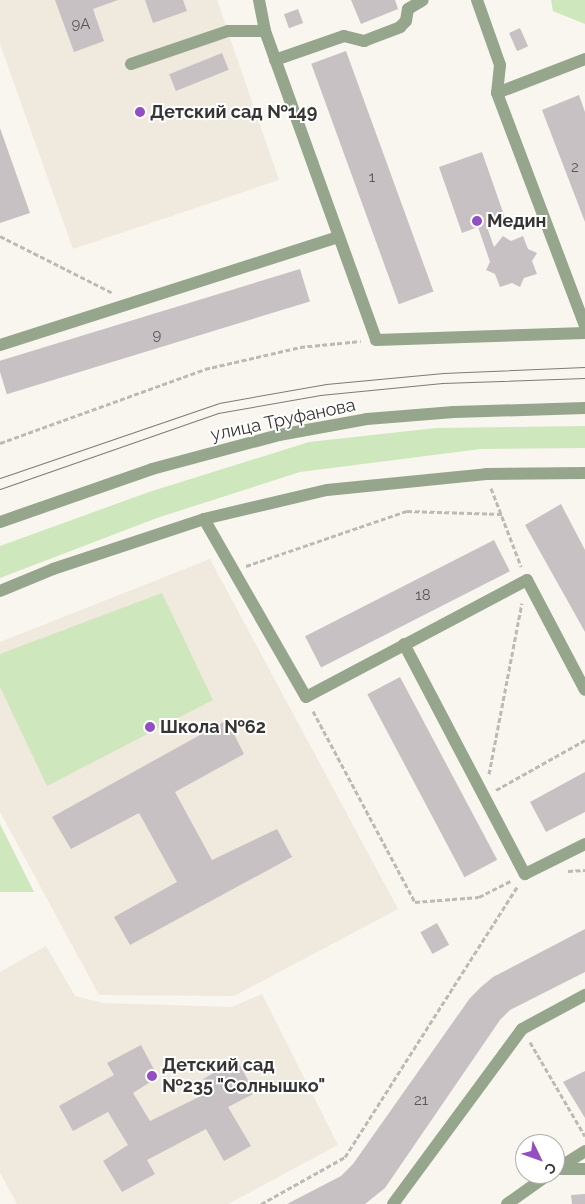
<!DOCTYPE html>
<meta charset="utf-8">
<style>
body{margin:0}
#map{position:relative;width:585px;height:1204px;overflow:hidden;background:#f9f6f0;font-family:Raleway,sans-serif}
div>[style]{position:absolute}
[style*='--x']{left:calc(var(--x)*1px);top:calc(var(--y)*1px);width:calc(var(--w)*1px);rotate:calc(var(--a)*1deg)}
.built>*{inset:0;background:#f0e9dd}
.green>*{inset:0;background:#cfe7bd}
.building>*{inset:0;background:#c8c1c4;transform-origin:0 0}
.path>*{height:3px;margin-top:-1.5px;transform-origin:0;background:repeating-linear-gradient(90deg,#bdbab6 0 5px,transparent 0 7.5px)}
.minor>*{height:12px;margin:-6px;padding:0 6px;transform-origin:6px;border-radius:6px;background:#96a68c}
.tram>*{height:1px;margin:-0.5px;padding:0 0.5px;transform-origin:0.5px;border-radius:0.5px;background:#7c7b77}
.dots>*{width:14px;height:14px;translate:-50% -50%;box-sizing:border-box;border:2px solid #fff;border-radius:50%}
span{translate:-50% -50%;white-space:nowrap;text-align:center;line-height:1.15;-webkit-text-stroke:4px #fff;paint-order:stroke}
.number-label{font-size:15px;color:#5a5857}
.number-label span{-webkit-text-stroke-width:0}
.poi-label{font-size:18px;color:#363533;font-weight:700}
.left{translate:0 -50%;text-align:left}
.street-label{font-size:18px;color:#363533}
.north{position:absolute;left:515px;top:1134px;width:50px;height:50px;box-sizing:border-box;background:#fff;border:1px solid #afaead;border-radius:50%;rotate:132deg;font-size:14px;font-weight:700;line-height:20px;text-align:center;color:#363533}
.north::after{content:'';display:block;margin:auto;width:18px;height:22px;background:#934ec2;clip-path:polygon(50% 0,100% 100%,50% 72%,0 100%)}
</style>
<div id="map">
<div class="built">
<i style="clip-path:polygon(0 0,217px 0,279px 180px,73px 249px,0 44px)"></i>
<i style="clip-path:polygon(210px 559px,398px 909px,234px 996px,99px 995px,0 812px,0 642px)"></i>
<i style="clip-path:polygon(46px 946px,75px 996px,103px 1003px,232px 1007px,262px 994px,338px 1145px,228px 1204px,17px 1204px,0 1173px,0 972px)"></i>
</div>
<div class="green">
<i style="clip-path:polygon(551px 0,585px 0,585px 24px,553px 11px)"></i>
<i style="clip-path:polygon(585px 426px,585px 448px,481px 449px,300px 472px,157px 518px,0 578px,0 546px,149px 492px,309px 442px,436px 428px)"></i>
<i style="clip-path:polygon(162px 593px,213px 700px,47px 786px,0 687px,0 654px)"></i>
<i style="clip-path:polygon(0 824px,34px 892px,0 892px)"></i>
</div>
<div class="building">
<i style="clip-path:polygon(55px 0,118px 0,93px 9px,104px 41px,74px 52px)"></i>
<i style="clip-path:polygon(145px 0,183px 0,187px 11px,153px 23px)"></i>
<i style="clip-path:polygon(351px 0,395px 0,398px 9px,361px 24px)"></i>
<i style="left:298px;top:9px;width:15px;height:15px;rotate:70deg"></i>
<i style="left:520px;top:28px;width:20px;height:12px;rotate:66deg"></i>
<i style="left:346px;top:51px;width:256px;height:37px;rotate:70deg"></i>
<i style="left:222px;top:53px;width:18px;height:57px;rotate:68deg"></i>
<i style="clip-path:polygon(579px 95px,585px 112px,585px 222px,542px 110px)"></i>
<i style="clip-path:polygon(0 128px,30px 213px,0 223px)"></i>
<i style="clip-path:polygon(482px 152px,505px 218px,486px 224px,494px 247px,503px 236px,511px 241px,523px 236px,528px 249px,537px 253px,532px 261px,537px 274px,524px 278px,520px 287px,512px 283px,500px 287px,495px 274px,486px 270px,490px 262px,478px 227px,462px 233px,439px 167px)"></i>
<i style="left:300px;top:269px;width:34px;height:317px;rotate:73deg"></i>
<i style="clip-path:polygon(561px 504px,585px 550px,585px 632px,525px 525px)"></i>
<i style="left:494px;top:540px;width:35px;height:212px;rotate:63deg"></i>
<i style="left:400px;top:677px;width:207px;height:37px;rotate:62deg"></i>
<i style="clip-path:polygon(227px 720px,244px 754px,175px 792px,212px 860px,277px 829px,292px 857px,130px 945px,114px 917px,177px 882px,139px 813px,71px 849px,52px 817px)"></i>
<i style="clip-path:polygon(585px 772px,585px 812px,546px 832px,530px 802px)"></i>
<i style="left:437px;top:923px;width:25px;height:19px;rotate:61deg"></i>
<i style="clip-path:polygon(585px 929px,585px 972px,510px 1010px,500px 1020px,385px 1188px,365px 1204px,287px 1204px,341px 1176px,353px 1164px,470px 998px,481px 987px,493px 977px)"></i>
<i style="clip-path:polygon(141px 1045px,158px 1077px,133px 1093px,150px 1121px,209px 1092px,203px 1079px,237px 1060px,255px 1093px,228px 1107px,251px 1146px,224px 1161px,206px 1129px,147px 1160px,155px 1174px,122px 1192px,103px 1161px,128px 1145px,108px 1112px,73px 1131px,59px 1106px,114px 1075px,107px 1063px)"></i>
<i style="clip-path:polygon(585px 1071px,585px 1118px,563px 1082px)"></i>
<i style="clip-path:polygon(585px 1194px,585px 1204px,572px 1204px,571px 1195px)"></i>
</div>
<div class="path">
<i style="--x:0;--y:236;--w:127;--a:26.8"></i>
<i style="--x:0;--y:443;--w:218;--a:-19.8"></i>
<i style="--x:205;--y:369;--w:98;--a:-13"></i>
<i style="--x:300;--y:347;--w:61;--a:-5.6"></i>
<i style="--x:491;--y:488;--w:84;--a:69"></i>
<i style="--x:246;--y:566;--w:170;--a:-18.9"></i>
<i style="--x:407;--y:511;--w:95;--a:1.8"></i>
<i style="--x:313;--y:711;--w:217;--a:61.9"></i>
<i style="--x:415;--y:902;--w:64;--a:-4.5"></i>
<i style="--x:479;--y:897;--w:36;--a:-27"></i>
<i style="--x:489;--y:774;--w:174;--a:-79.1"></i>
<i style="--x:496;--y:790;--w:102;--a:-29.3"></i>
<i style="--x:568;--y:871;--w:17;--a:-3"></i>
<i style="--x:530;--y:1042;--w:109;--a:59.7"></i>
<i style="--x:261;--y:1204;--w:96;--a:-29.2"></i>
<i style="--x:345;--y:1157;--w:320;--a:-57.5"></i>
</div>
<div class="minor">
<i style="--x:259;--y:0;--w:32;--a:79"></i>
<i style="--x:265;--y:31;--w:328;--a:70.2"></i>
<i style="--x:376;--y:340;--w:209;--a:-1.9"></i>
<i style="--x:477;--y:0;--w:69;--a:70.5"></i>
<i style="--x:500;--y:65;--w:28;--a:96"></i>
<i style="--x:585;--y:59;--w:94;--a:158.9"></i>
<i style="--x:497;--y:93;--w:249;--a:69.3"></i>
<i style="--x:275;--y:60;--w:73;--a:-19.2"></i>
<i style="--x:344;--y:36;--w:21;--a:14"></i>
<i style="--x:364;--y:41;--w:39;--a:-21"></i>
<i style="--x:400;--y:27;--w:8;--a:-45"></i>
<i style="--x:406;--y:21;--w:12;--a:-81"></i>
<i style="--x:408;--y:9;--w:17;--a:-31"></i>
<i style="--x:131;--y:64;--w:102;--a:-18.8"></i>
<i style="--x:228;--y:31;--w:37;--a:0"></i>
<i style="--x:0;--y:345;--w:355;--a:-17.7"></i>
<i style="--x:204;--y:519;--w:205;--a:60.2"></i>
<i style="--x:306;--y:697;--w:250;--a:-27.9"></i>
<i style="--x:527;--y:580;--w:124;--a:62.2"></i>
<i style="--x:0;--y:522;--w:161;--a:-19.2"></i>
<i style="--x:152;--y:469;--w:131;--a:-15"></i>
<i style="--x:279;--y:435;--w:89;--a:-10.3"></i>
<i style="--x:367;--y:419;--w:87;--a:-4.6"></i>
<i style="--x:454;--y:412;--w:131;--a:-1.7"></i>
<i style="--x:0;--y:591;--w:57;--a:-22.5"></i>
<i style="--x:53;--y:569;--w:159;--a:-18.3"></i>
<i style="--x:204;--y:519;--w:126;--a:-13.3"></i>
<i style="--x:327;--y:490;--w:160;--a:-5.7"></i>
<i style="--x:486;--y:474;--w:99;--a:-0.6"></i>
<i style="--x:404;--y:644;--w:260;--a:62.3"></i>
<i style="--x:525;--y:874;--w:67;--a:-26.6"></i>
<i style="--x:556;--y:1169;--w:29;--a:0"></i>
<i style="--x:555;--y:1170;--w:36;--a:-32"></i>
<i style="--x:393;--y:1204;--w:217;--a:-53.6"></i>
<i style="--x:522;--y:1029;--w:72;--a:-28.4"></i>
<i style="--x:507;--y:1204;--w:52;--a:-35.5"></i>
</div>
<div class="tram">
<i style="--x:0;--y:478;--w:231;--a:-18.9"></i>
<i style="--x:219;--y:403;--w:109;--a:-10.1"></i>
<i style="--x:326;--y:384;--w:118;--a:-5.4"></i>
<i style="--x:443;--y:373;--w:142;--a:-2.4"></i>
<i style="--x:0;--y:489;--w:231;--a:-19.2"></i>
<i style="--x:218;--y:413;--w:104;--a:-10"></i>
<i style="--x:320;--y:395;--w:123;--a:-5.6"></i>
<i style="--x:442;--y:383;--w:143;--a:-2"></i>
</div>
<div class="dots">
<i style="left:140px;top:112px;background:#934ec2"></i>
<i style="left:477px;top:221px;background:#934ec2"></i>
<i style="left:150px;top:727px;background:#934ec2"></i>
<i style="left:152px;top:1076px;background:#934ec2"></i>
</div>
<div class="number-label">
<span style="left:81px;top:25px">9А</span>
<span style="left:575px;top:168px">2</span>
<span style="left:372px;top:178px">1</span>
<span style="left:157px;top:336px">9</span>
<span style="left:423px;top:596px">18</span>
<span style="left:421px;top:1101px">21</span>
</div>
<div class="poi-label">
<span class="left" style="left:150px;top:112px">Детский сад №149</span>
<span class="left" style="left:487px;top:221px">Медин</span>
<span class="left" style="left:160px;top:727px">Школа №62</span>
<span class="left" style="left:162px;top:1076px">Детский сад<br>№235 "Солнышко"</span>
</div>
<div class="street-label">
<span style="left:283px;top:420px;rotate:-12deg">улица Труфанова</span>
</div>
<div class="north">С</div>
</div>
